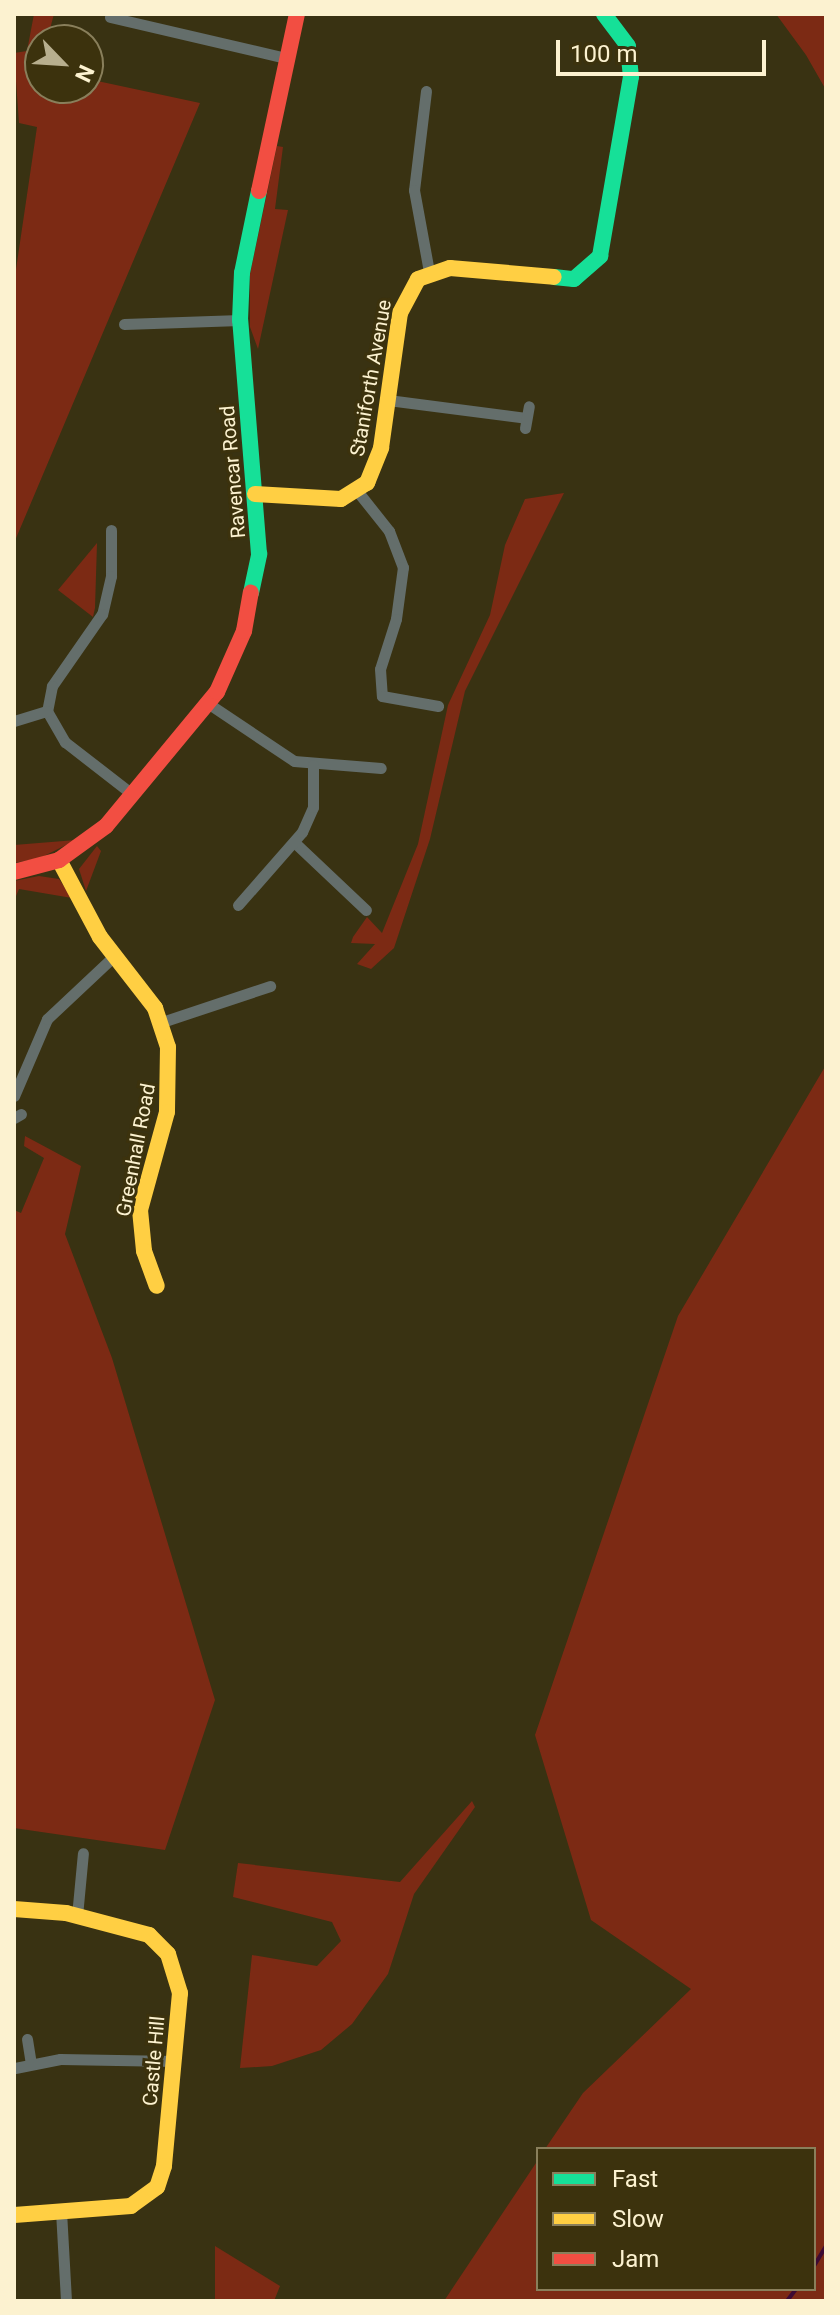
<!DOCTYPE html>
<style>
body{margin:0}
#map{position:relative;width:840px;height:2315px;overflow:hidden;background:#393212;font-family:Roboto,sans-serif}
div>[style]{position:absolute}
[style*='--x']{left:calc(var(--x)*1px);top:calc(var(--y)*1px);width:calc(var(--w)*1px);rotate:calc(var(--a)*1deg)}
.green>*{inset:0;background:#7c2a14}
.stream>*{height:4px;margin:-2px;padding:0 2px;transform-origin:2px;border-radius:2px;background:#3d0a33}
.street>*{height:11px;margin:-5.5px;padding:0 5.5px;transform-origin:5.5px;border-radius:5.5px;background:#646e6b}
.fast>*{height:16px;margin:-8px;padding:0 8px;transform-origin:8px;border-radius:8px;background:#16e098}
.slow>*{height:16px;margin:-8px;padding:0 8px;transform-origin:8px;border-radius:8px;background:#ffcf43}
.jam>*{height:16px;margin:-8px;padding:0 8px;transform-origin:8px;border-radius:8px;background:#f24e42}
span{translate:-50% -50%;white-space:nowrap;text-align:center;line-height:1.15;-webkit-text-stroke:6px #3c320d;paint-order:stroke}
.street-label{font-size:20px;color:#fcf2d0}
.frame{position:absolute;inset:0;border:16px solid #fcf2d0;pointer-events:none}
.legend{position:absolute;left:536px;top:2147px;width:280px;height:144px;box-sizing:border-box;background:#3c320d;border:2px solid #897f5b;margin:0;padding:10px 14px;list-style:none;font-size:24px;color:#fcf2d0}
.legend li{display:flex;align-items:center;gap:16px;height:40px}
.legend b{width:40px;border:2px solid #897f5b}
.north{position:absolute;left:24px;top:24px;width:80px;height:80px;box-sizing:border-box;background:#3c320d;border:2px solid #897f5b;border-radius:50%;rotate:115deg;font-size:22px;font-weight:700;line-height:32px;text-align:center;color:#fcf2d0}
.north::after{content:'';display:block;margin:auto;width:28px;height:36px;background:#b8af8e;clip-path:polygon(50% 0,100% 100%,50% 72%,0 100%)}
.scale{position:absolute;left:556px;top:40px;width:210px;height:36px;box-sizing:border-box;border:4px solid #fcf2d0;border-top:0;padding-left:10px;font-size:24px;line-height:28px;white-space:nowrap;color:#fcf2d0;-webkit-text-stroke:6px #3c320d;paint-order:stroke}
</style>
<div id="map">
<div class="green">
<i style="clip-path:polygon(34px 14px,54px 14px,47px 40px,40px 40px,40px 88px,88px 88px,88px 79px,200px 103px,14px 543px,14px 283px,37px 127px,19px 123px,14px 53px,27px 51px)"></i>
<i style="clip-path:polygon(776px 14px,826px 14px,826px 90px,806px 55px)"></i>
<i style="clip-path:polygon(277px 146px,283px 147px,275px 209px,288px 210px,258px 349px,250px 327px,250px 274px)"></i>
<i style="clip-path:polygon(564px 493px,465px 691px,430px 839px,394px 948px,371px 969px,357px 964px,375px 944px,351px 943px,353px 937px,367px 917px,382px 933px,418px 844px,448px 705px,490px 615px,505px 545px,525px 499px)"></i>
<i style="clip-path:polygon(97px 543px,95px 608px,93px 617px,58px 590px)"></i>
<i style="clip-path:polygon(76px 840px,40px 858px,14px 863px,14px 845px)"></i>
<i style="clip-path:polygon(97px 846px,101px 851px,86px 891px,79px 869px)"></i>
<i style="clip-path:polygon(39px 876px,59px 879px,72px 898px,19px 889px,14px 901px,14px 881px)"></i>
<i style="clip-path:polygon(826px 1065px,826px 2301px,444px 2301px,538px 2160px,538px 2289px,814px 2289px,814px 2149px,545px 2149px,583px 2093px,691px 1989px,591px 1920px,535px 1735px,678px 1316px)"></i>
<i style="clip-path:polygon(25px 1136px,81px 1166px,65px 1234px,112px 1358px,215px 1700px,165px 1850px,14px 1828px,14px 1210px,21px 1213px,44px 1158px,24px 1146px)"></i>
<i style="clip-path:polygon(472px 1801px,475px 1807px,414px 1894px,388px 1974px,352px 2024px,321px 2050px,272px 2066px,240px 2068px,252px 1955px,317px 1966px,341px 1941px,332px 1922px,233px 1897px,238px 1863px,400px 1882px)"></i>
<i style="clip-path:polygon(215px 2246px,280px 2286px,274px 2301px,215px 2301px)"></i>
</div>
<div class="stream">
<i style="--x:814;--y:2266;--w:23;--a:-59"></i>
<i style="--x:787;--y:2301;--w:15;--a:-53"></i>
</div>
<div class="street">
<i style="--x:110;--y:17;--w:181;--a:13.1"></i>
<i style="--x:426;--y:91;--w:100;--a:96.9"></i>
<i style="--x:414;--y:190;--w:83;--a:79.6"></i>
<i style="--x:124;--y:324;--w:116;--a:-2"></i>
<i style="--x:388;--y:400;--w:139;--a:7.4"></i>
<i style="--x:525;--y:428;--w:22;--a:-80"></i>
<i style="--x:358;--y:492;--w:50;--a:51.5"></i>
<i style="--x:389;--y:531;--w:39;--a:69"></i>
<i style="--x:403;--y:567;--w:52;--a:97.7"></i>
<i style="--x:396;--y:619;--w:52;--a:107.7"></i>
<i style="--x:380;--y:669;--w:27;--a:86"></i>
<i style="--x:382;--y:696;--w:57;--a:10.1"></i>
<i style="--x:111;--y:530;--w:46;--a:90"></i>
<i style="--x:111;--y:576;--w:39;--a:103"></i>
<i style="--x:102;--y:614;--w:88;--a:124.8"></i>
<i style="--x:52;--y:686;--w:25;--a:101"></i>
<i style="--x:47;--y:711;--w:36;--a:60"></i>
<i style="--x:65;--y:742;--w:85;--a:37.8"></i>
<i style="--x:209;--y:704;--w:102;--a:33.8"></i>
<i style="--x:294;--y:761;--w:87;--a:4.6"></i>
<i style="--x:14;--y:721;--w:34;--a:-17"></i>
<i style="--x:294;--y:842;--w:99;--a:43.4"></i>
<i style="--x:238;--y:905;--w:97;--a:-48.8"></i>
<i style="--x:302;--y:832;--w:27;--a:-66"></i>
<i style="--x:313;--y:807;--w:42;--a:-90"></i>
<i style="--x:162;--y:1022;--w:114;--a:-18.4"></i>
<i style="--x:14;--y:1096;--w:84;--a:-66.8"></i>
<i style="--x:47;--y:1019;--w:92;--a:-43.2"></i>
<i style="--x:14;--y:1118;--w:8;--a:-30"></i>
<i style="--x:77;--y:1916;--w:63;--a:-84.6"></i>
<i style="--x:27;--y:2039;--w:25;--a:81"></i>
<i style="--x:15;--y:2068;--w:46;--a:-11.3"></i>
<i style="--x:60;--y:2059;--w:114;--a:1"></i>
<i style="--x:61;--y:2211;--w:90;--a:86.8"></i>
</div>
<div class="fast">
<i style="--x:554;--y:277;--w:20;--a:6"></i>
<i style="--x:574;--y:279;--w:35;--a:-41"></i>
<i style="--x:600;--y:256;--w:182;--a:-80.2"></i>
<i style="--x:631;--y:77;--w:31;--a:-96"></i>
<i style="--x:628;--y:46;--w:40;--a:-127"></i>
<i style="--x:251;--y:593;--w:40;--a:-78"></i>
<i style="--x:259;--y:554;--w:235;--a:-94.6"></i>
<i style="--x:240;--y:320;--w:47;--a:-87.6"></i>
<i style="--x:242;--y:273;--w:84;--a:-78.3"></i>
</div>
<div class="slow">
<i style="--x:255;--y:494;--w:86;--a:3.3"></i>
<i style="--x:341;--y:499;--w:31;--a:-32"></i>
<i style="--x:367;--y:483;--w:38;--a:-68"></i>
<i style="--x:381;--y:448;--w:136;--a:-82"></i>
<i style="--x:400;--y:313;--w:38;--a:-62"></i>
<i style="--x:418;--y:279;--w:34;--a:-19"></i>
<i style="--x:450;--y:268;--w:104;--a:4.9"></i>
<i style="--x:59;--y:860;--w:87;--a:62"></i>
<i style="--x:100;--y:937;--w:90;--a:52.2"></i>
<i style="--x:155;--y:1008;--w:41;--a:71.6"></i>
<i style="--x:168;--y:1047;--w:65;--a:90.9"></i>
<i style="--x:167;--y:1112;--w:102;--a:105.4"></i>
<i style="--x:140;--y:1210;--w:41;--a:84.4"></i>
<i style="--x:144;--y:1251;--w:37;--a:70"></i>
<i style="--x:14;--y:1909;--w:52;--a:4.4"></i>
<i style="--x:66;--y:1913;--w:86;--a:14.8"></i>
<i style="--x:149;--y:1935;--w:27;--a:45"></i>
<i style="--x:168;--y:1954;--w:41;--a:72.9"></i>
<i style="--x:180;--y:1993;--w:174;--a:95.3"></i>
<i style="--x:164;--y:2166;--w:22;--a:108"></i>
<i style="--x:157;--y:2187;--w:32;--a:144"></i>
<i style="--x:131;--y:2206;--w:117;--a:175.6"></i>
</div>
<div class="jam">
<i style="--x:259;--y:191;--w:181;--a:-77.9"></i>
<i style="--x:14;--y:872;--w:47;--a:-14.9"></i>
<i style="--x:59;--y:860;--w:58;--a:-35.9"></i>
<i style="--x:106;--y:826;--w:174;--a:-50.4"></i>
<i style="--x:217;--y:692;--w:67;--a:-66.1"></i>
<i style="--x:244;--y:631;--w:39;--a:-80"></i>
</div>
<div class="street-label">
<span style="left:371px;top:378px;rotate:-80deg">Staniforth Avenue</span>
<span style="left:233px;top:472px;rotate:-95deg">Ravencar Road</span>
<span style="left:136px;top:1150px;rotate:-79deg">Greenhall Road</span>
<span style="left:154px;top:2061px;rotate:-85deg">Castle Hill</span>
</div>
<div class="frame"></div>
<ul class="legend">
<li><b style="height:10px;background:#16e098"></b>Fast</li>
<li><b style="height:10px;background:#ffcf43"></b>Slow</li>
<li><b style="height:10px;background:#f24e42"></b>Jam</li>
</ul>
<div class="north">N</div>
<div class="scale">100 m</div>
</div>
